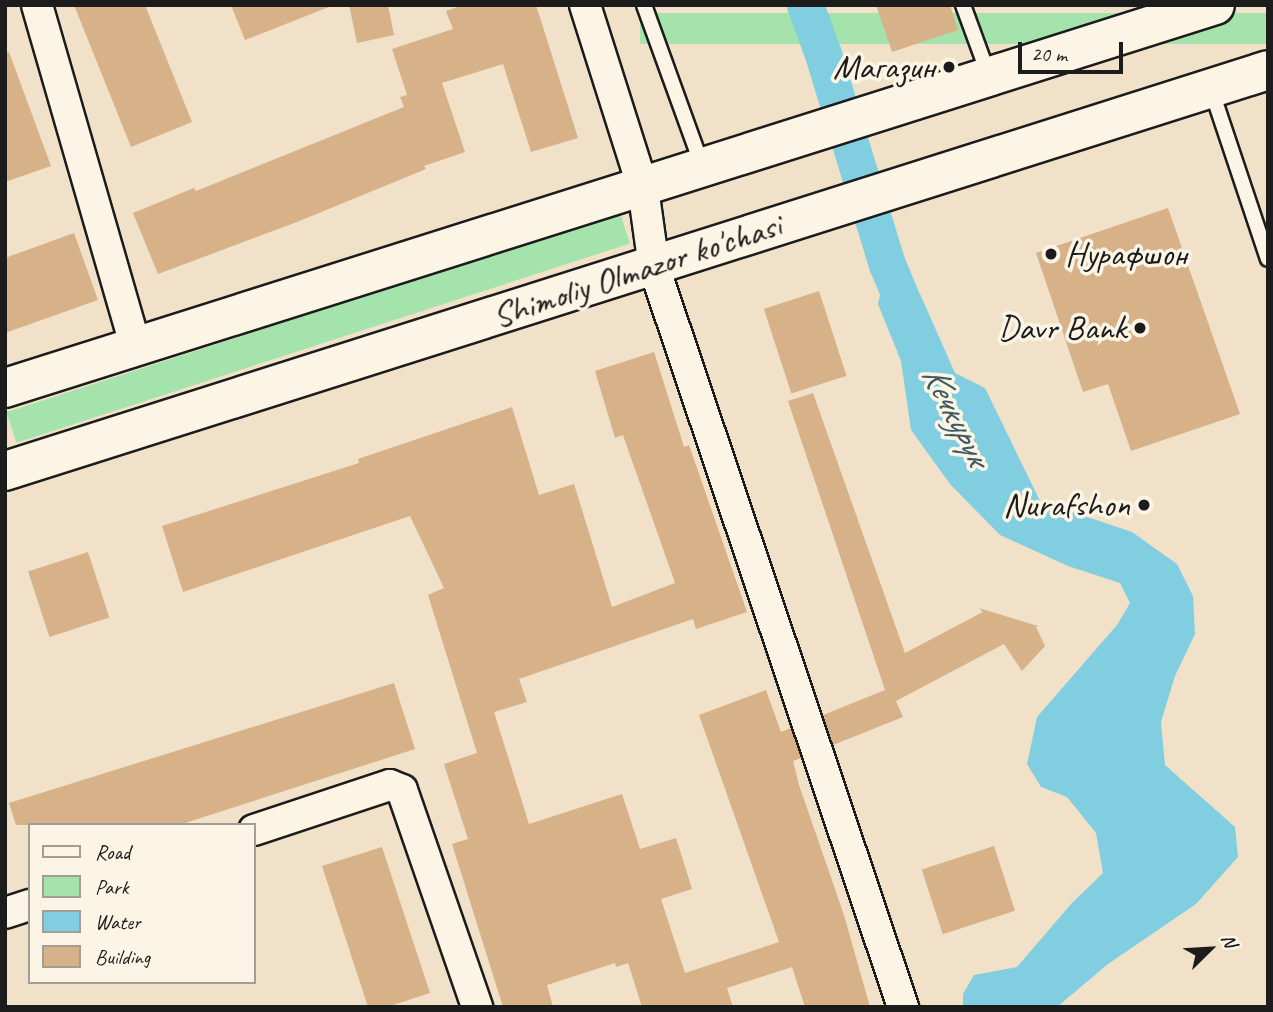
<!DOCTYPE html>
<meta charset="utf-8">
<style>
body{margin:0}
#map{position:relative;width:1273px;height:1012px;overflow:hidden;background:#f1e1c9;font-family:Caveat,sans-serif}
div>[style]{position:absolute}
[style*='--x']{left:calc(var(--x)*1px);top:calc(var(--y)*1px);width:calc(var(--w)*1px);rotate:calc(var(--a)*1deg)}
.green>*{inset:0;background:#a4e3ab;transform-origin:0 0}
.water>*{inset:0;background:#81cee0}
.canal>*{height:37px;margin:-18.5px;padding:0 18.5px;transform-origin:18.5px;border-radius:18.5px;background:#81cee0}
.building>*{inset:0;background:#d7b188;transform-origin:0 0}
.roads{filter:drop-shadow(2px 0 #1c1c1c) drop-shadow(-2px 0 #1c1c1c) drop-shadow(0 2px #1c1c1c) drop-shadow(0 -2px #1c1c1c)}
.service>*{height:14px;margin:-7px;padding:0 7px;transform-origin:7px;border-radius:7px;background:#fcf5e5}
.minor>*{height:30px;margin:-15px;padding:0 15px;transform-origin:15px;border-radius:15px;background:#fcf5e5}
.secondary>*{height:38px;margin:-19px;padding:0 19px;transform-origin:19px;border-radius:19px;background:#fcf5e5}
.dots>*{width:19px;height:19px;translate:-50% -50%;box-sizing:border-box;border:4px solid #fcf5e5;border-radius:50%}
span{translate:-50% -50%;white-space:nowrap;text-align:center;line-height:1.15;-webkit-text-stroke:7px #fcf5e5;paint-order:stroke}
.poi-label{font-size:35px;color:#1c1c1c}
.right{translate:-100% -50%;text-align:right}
.left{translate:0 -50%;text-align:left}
.street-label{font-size:35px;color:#1c1c1c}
.water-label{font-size:37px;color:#3f5a61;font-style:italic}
.frame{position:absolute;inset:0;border:7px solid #1c1c1c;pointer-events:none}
.legend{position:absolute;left:28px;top:823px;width:228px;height:161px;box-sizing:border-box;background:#fcf5e5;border:2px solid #a29e95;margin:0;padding:9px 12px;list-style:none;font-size:21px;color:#1c1c1c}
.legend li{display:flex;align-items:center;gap:14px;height:35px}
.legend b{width:35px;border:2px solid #a29e95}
.north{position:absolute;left:1175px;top:914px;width:70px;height:70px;-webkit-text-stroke:5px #fcf5e5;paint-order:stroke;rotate:66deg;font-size:19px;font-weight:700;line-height:28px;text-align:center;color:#1c1c1c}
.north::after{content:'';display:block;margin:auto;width:24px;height:32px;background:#1c1c1c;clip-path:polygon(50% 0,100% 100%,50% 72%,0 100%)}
.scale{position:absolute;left:1018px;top:42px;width:105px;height:32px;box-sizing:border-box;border:4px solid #1c1c1c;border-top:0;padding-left:9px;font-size:21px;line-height:24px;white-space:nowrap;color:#1c1c1c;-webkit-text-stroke:5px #fcf5e5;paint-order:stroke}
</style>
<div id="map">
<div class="green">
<i style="left:1268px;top:13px;width:31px;height:628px;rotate:90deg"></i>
<i style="left:620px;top:213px;width:32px;height:645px;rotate:72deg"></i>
</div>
<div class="water">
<i style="clip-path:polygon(887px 264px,920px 294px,955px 373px,985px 388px,1040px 501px,1132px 532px,1177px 564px,1193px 596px,1195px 634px,1175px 676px,1161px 722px,1165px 765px,1235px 827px,1238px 857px,1196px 904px,1108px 964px,1057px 1007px,963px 1007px,963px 994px,974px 975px,1017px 967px,1071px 904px,1103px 873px,1096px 833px,1067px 797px,1041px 787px,1027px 764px,1037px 717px,1117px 625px,1130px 603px,1120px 583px,1068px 566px,1000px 535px,950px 484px,911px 430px,901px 361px,878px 304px)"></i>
</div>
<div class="canal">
<i style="--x:805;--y:5;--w:52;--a:69.8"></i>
<i style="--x:823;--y:54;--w:220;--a:73.1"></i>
<i style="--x:887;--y:264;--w:50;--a:67.6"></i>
</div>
<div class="building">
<i style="clip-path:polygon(74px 5px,145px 5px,192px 122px,131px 147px)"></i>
<i style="clip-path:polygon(231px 5px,328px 5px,329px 7px,245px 40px)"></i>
<i style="clip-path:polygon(349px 5px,388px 5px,394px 35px,357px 43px)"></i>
<i style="clip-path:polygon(463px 5px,536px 5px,578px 138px,531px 152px,503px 64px,442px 83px,465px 152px,424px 166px,426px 169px,297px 222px,158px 274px,133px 213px,194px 188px,196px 191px,404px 107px,400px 97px,407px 95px,392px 49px,453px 29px,446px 11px)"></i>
<i style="clip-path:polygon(876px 5px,950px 5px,958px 30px,892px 52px)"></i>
<i style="clip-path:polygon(9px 52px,51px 166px,5px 182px,5px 53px)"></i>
<i style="clip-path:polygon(1168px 208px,1240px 414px,1131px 451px,1108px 384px,1083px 392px,1036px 253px)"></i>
<i style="clip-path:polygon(74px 233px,98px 300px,5px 333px,5px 258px)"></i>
<i style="left:819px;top:291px;width:89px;height:58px;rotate:72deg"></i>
<i style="clip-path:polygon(654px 352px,684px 447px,689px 445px,747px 612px,696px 629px,693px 619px,519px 679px,527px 702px,494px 712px,529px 824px,622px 794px,640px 849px,676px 838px,692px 889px,661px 899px,685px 973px,779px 942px,699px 715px,766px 690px,781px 732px,791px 728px,801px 758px,793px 761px,799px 785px,844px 915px,870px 1007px,805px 1007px,792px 967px,727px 988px,733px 1007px,642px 1007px,628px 963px,616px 967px,615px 963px,547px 985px,553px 1007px,503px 1007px,452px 844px,468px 839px,444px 764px,477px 753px,428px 595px,444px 588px,410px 516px,183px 592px,162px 526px,359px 463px,358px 459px,512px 407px,539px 495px,574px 484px,612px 607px,675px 583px,623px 435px,615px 438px,595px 371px)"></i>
<i style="clip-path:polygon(813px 393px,905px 653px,983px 612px,979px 608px,1038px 626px,1036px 627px,1045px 646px,1022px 671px,1004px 644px,896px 701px,903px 717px,833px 745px,823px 715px,885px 690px,788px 401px)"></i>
<i style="left:88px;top:552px;width:69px;height:63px;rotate:72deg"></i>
<i style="clip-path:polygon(394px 683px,415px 749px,179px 825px,16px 825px,9px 803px)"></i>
<i style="left:994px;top:846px;width:68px;height:76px;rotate:72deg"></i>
<i style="clip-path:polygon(382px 847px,430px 993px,387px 1007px,368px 1007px,322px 866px)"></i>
</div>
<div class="roads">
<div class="service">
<i style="--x:644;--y:5;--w:170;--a:70.1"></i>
<i style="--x:963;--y:5;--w:76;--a:69.9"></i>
<i style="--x:1211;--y:89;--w:179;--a:71.5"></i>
</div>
<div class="minor">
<i style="--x:37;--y:5;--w:356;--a:73.9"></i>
<i style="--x:585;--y:5;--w:192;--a:72.4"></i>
<i style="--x:643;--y:188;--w:80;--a:82.1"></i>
<i style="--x:654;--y:267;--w:781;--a:71.4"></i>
<i style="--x:254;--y:830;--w:143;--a:-18.3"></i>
<i style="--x:390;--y:785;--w:13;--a:23"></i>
<i style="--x:402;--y:790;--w:230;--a:70.9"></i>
<i style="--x:5;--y:913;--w:26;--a:-18"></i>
</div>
<div class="secondary">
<i style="--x:5;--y:388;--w:1269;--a:-17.56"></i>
<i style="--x:5;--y:471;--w:1325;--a:-17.61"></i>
</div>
</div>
<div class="dots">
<i style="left:949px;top:67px;background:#1c1c1c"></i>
<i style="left:1051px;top:254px;background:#1c1c1c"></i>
<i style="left:1140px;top:328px;background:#1c1c1c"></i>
<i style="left:1144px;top:505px;background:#1c1c1c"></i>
</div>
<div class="poi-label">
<span class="right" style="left:935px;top:67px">Магазин</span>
<span class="left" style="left:1065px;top:254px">Нурафшон</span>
<span class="right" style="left:1126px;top:328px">Davr Bank</span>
<span class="right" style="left:1130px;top:505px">Nurafshon</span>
</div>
<div class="street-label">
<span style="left:637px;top:271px;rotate:-18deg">Shimoliy Olmazor ko'chasi</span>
</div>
<div class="water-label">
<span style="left:956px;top:415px;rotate:63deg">Кечкурук</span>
</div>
<div class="frame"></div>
<ul class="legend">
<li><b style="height:9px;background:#fcf5e5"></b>Road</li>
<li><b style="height:19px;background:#a4e3ab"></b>Park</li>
<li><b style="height:19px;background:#81cee0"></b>Water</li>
<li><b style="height:19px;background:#d7b188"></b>Building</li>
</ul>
<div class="north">N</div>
<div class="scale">20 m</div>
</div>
